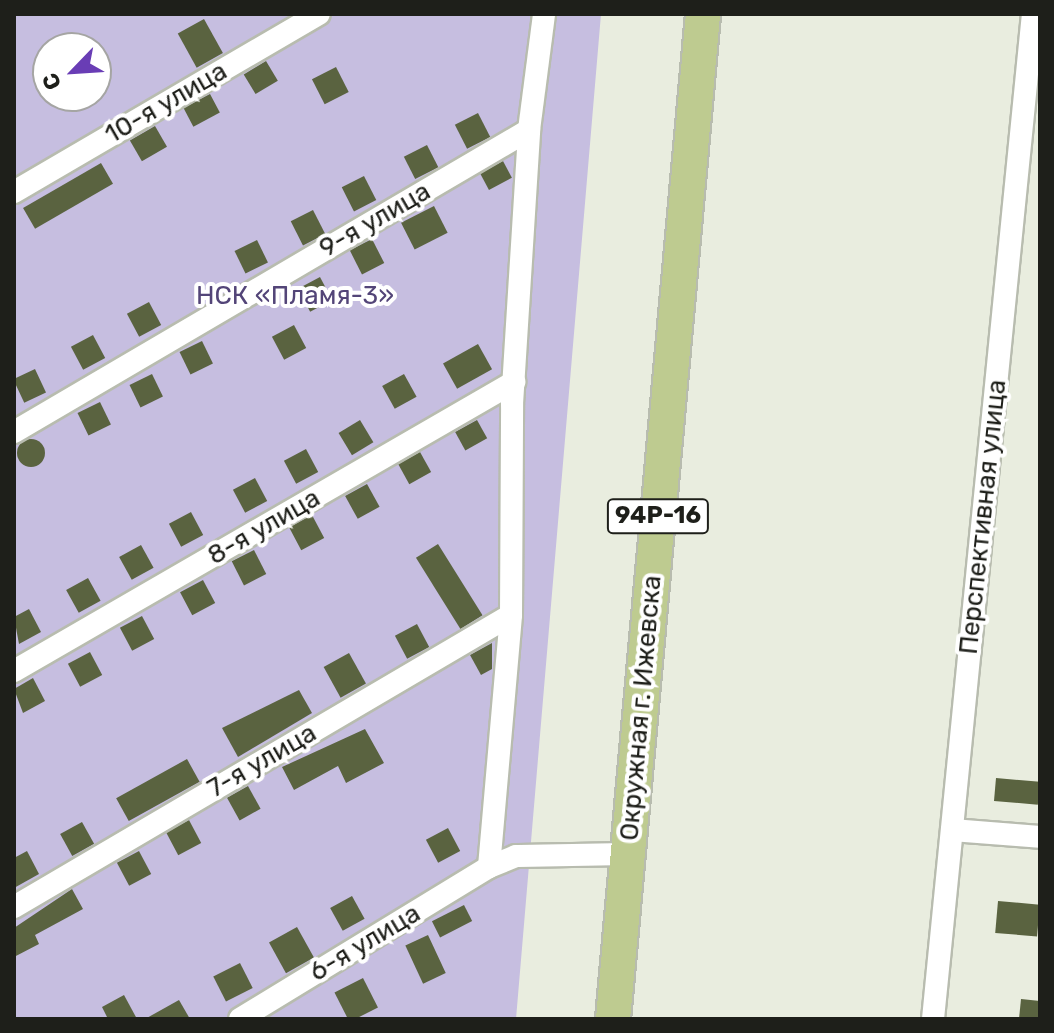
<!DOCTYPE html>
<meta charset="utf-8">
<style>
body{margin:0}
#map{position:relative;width:1054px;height:1033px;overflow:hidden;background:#e9eddf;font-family:Rubik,sans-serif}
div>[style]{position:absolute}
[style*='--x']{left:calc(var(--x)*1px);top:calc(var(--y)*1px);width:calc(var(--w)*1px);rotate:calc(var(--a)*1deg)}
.green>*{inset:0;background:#c6bee0}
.building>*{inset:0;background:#5a6340;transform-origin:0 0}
.round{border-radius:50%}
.roads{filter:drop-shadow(2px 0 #b8bcaf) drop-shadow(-2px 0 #b8bcaf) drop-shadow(0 2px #b8bcaf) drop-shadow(0 -2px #b8bcaf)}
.minor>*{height:22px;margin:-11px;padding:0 11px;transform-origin:11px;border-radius:11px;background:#fff}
.primary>*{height:34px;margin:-17px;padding:0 17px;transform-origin:17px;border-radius:17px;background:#becb90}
span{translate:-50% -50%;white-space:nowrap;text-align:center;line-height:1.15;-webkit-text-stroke:8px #fff;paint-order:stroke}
.shield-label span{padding:2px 6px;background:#fff;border:2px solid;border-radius:6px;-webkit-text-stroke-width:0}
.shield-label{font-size:24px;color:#1e1f1a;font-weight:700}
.street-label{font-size:26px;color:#1e1f1a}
.park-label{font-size:26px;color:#534578}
.frame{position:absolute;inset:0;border:16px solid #1e1f1a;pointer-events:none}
.north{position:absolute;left:32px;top:32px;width:80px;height:80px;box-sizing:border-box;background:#fff;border:2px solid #a5a5a3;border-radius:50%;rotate:245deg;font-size:22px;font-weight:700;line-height:32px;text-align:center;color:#1e1f1a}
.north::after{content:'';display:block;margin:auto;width:28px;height:36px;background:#693db5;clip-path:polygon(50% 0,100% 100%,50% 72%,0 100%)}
</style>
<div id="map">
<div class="green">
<i style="clip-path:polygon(evenodd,14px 14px,601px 14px,516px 1019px,14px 1019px,14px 14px,48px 48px,96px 48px,96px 96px,48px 96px,48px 48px)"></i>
</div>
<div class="building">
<i style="left:204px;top:19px;width:39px;height:30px;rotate:61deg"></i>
<i style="left:266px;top:61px;width:23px;height:26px;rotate:59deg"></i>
<i style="left:336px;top:67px;width:28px;height:27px;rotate:63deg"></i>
<i style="left:210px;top:94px;width:21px;height:30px;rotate:62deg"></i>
<i style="left:478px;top:113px;width:27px;height:26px;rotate:63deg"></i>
<i style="left:155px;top:126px;width:24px;height:29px;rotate:60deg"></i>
<i style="left:427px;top:145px;width:25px;height:26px;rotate:63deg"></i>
<i style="left:503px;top:161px;width:19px;height:26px;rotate:62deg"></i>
<i style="left:101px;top:163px;width:24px;height:90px;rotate:60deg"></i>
<i style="left:364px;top:176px;width:27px;height:25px;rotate:63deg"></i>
<i style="left:434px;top:206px;width:30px;height:37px;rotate:63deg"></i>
<i style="left:313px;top:210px;width:27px;height:25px;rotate:63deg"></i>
<i style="left:372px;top:239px;width:27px;height:25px;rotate:63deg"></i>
<i style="left:257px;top:240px;width:25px;height:25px;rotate:64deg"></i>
<i style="left:320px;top:277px;width:26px;height:25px;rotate:62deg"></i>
<i style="left:149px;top:302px;width:26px;height:25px;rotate:62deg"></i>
<i style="left:294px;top:325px;width:26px;height:25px;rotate:62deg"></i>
<i style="left:93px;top:335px;width:26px;height:25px;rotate:62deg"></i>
<i style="left:202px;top:341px;width:25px;height:25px;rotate:64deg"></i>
<i style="left:478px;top:344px;width:29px;height:40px;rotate:61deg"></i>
<i style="left:35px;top:369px;width:26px;height:24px;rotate:65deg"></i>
<i style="left:152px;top:374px;width:25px;height:25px;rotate:64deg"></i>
<i style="left:404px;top:374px;width:26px;height:25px;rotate:61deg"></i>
<i style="left:100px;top:402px;width:25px;height:25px;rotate:64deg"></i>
<i style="left:360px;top:420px;width:26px;height:25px;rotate:59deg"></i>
<i style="left:477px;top:420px;width:21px;height:25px;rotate:61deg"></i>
<i class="round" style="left:17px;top:439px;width:28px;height:28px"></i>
<i style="left:306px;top:449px;width:26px;height:25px;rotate:62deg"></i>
<i style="left:420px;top:452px;width:23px;height:25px;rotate:61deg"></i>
<i style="left:255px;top:478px;width:26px;height:25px;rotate:62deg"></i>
<i style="left:367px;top:484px;width:26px;height:25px;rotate:61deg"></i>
<i style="left:191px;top:512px;width:26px;height:25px;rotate:62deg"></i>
<i style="left:312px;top:515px;width:26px;height:26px;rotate:62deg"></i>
<i style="left:438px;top:544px;width:84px;height:26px;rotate:58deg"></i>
<i style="left:141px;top:545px;width:26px;height:25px;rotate:61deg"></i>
<i style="left:254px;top:550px;width:27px;height:25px;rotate:63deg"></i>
<i style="left:88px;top:578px;width:26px;height:25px;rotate:61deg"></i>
<i style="left:203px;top:580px;width:26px;height:26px;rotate:62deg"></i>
<i style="clip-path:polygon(29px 609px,41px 632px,19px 644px,14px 617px)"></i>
<i style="left:142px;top:616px;width:26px;height:25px;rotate:62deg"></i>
<i style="left:417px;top:624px;width:26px;height:25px;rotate:62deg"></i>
<i style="clip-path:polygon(492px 643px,492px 669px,481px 675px,470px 655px)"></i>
<i style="left:90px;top:652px;width:26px;height:25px;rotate:62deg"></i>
<i style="left:349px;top:653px;width:35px;height:29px;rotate:61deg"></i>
<i style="clip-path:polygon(33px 678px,45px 701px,23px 713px,14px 689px)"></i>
<i style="clip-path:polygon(299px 690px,312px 713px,238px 757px,222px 728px)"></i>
<i style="clip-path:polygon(365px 729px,384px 763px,346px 783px,338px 766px,294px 790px,282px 767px)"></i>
<i style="left:187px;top:759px;width:26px;height:81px;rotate:61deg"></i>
<i style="left:996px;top:778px;width:44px;height:23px;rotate:5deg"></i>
<i style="left:248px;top:786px;width:26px;height:24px;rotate:61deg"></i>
<i style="left:189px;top:820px;width:26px;height:26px;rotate:62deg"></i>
<i style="left:82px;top:822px;width:25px;height:25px;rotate:61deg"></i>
<i style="left:448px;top:828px;width:26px;height:25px;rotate:62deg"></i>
<i style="clip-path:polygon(27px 851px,39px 874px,14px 888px,14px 858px)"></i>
<i style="left:139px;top:851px;width:26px;height:25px;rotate:62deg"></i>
<i style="clip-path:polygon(72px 889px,83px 909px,35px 935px,39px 944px,14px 957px,14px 928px)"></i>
<i style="left:352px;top:896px;width:26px;height:25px;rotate:61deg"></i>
<i style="left:998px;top:901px;width:42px;height:32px;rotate:5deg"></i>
<i style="left:464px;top:905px;width:18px;height:36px;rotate:63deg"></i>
<i style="left:297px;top:927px;width:35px;height:32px;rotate:61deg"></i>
<i style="left:428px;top:935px;width:42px;height:25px;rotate:65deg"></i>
<i style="left:240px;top:963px;width:28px;height:30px;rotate:63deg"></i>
<i style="left:363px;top:978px;width:33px;height:32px;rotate:63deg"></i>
<i style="clip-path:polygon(124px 995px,137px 1019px,108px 1019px,102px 1007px)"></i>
<i style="clip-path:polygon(1021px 999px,1040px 1001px,1040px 1019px,1019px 1019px)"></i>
<i style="clip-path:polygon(179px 1000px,190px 1019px,145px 1019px)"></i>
</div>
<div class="roads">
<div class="minor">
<i style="--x:14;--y:192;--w:353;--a:-30.3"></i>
<i style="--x:14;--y:432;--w:597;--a:-30.39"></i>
<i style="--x:14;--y:671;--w:578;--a:-30.03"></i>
<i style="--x:952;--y:830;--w:88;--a:4.5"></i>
<i style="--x:489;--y:867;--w:253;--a:-85"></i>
<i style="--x:511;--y:615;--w:211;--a:-89.7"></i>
<i style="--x:512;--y:404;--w:275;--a:-86.4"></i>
<i style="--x:529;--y:130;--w:117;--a:-82.6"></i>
<i style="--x:14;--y:907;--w:576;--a:-30.44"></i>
<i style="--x:240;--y:1019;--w:292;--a:-31.4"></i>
<i style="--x:489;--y:867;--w:29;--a:-22"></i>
<i style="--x:516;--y:856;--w:112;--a:-1"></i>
<i style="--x:933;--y:1019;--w:1010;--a:-84.32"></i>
</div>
<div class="primary">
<i style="--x:613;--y:1019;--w:1009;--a:-84.88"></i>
</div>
</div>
<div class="shield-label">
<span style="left:658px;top:516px">94Р-16</span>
</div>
<div class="street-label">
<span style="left:166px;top:103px;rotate:-30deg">10-я улица</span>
<span style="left:375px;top:220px;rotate:-30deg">9-я улица</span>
<span style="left:983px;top:517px;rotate:-84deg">Перспективная улица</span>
<span style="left:264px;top:527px;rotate:-30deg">8-я улица</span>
<span style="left:641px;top:708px;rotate:-85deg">Окружная г. Ижевска</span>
<span style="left:262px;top:761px;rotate:-30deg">7-я улица</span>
<span style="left:365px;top:943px;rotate:-31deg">6-я улица</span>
</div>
<div class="park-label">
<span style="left:295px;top:296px">НСК «Пламя-3»</span>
</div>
<div class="frame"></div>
<div class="north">С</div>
</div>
